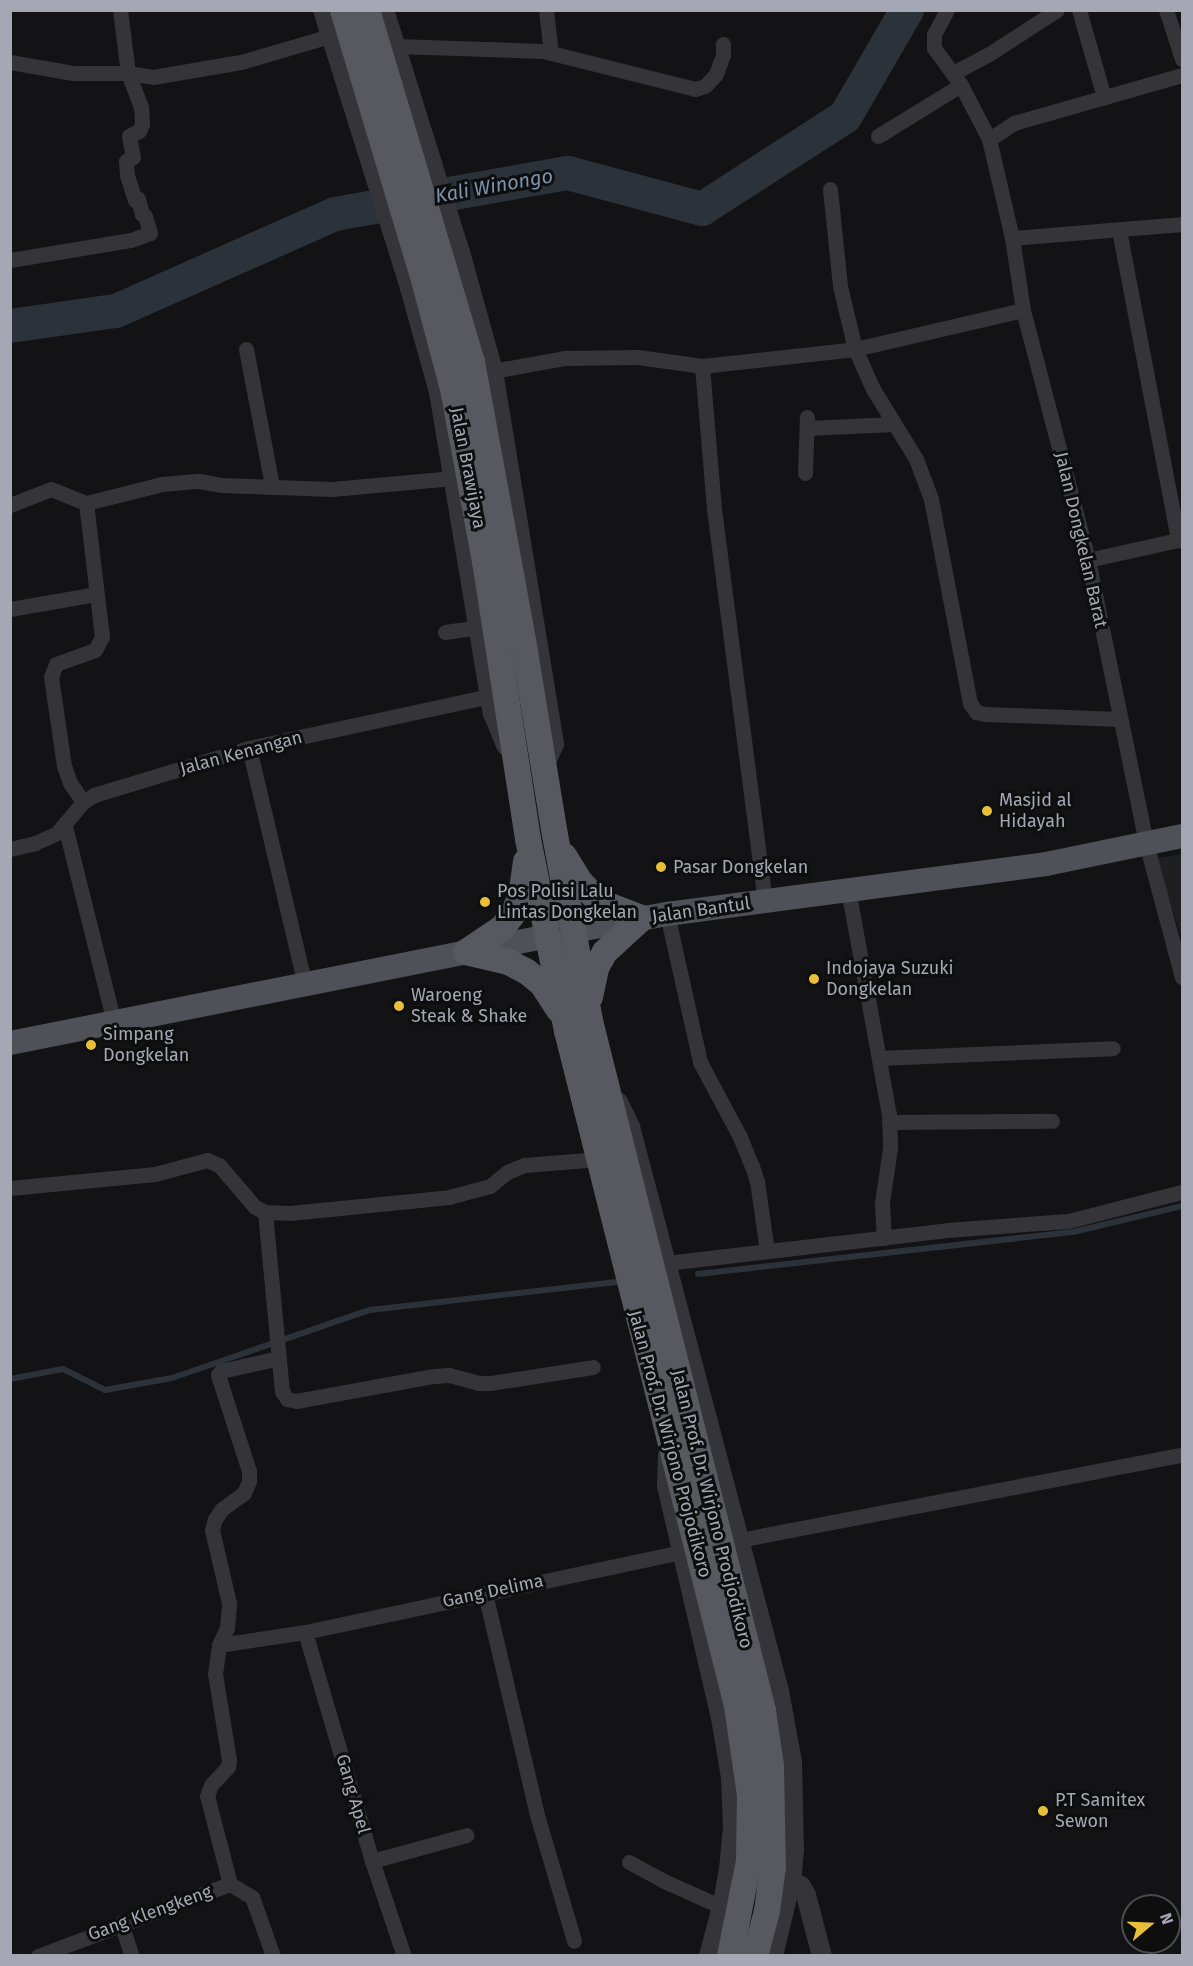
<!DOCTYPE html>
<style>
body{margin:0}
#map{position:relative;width:1193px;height:1966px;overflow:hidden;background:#131214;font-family:"Fira Sans",sans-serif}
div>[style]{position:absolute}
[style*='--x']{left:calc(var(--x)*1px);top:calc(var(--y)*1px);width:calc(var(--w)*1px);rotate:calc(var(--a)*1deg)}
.built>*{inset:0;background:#1f1f21}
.stream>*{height:6px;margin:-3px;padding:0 3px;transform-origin:3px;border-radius:3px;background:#2c3239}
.river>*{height:34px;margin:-17px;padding:0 17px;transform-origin:17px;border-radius:17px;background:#2c3239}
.minor>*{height:15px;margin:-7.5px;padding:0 7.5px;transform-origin:7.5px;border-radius:7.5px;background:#343439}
.tertiary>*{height:20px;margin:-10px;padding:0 10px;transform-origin:10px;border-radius:10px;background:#343439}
.primary>*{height:24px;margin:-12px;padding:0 12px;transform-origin:12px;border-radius:12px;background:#505158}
.trunk>*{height:26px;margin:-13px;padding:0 13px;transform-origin:13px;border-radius:13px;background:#585960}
.dots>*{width:16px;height:16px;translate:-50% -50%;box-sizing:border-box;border:3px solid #0e0e0f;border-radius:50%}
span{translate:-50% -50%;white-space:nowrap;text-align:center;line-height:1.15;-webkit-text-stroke:6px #0e0e0f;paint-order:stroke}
.street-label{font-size:18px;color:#a5a8b4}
.poi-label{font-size:18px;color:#a5a8b4}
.left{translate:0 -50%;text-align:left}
.water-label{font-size:20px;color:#7d92ad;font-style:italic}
.frame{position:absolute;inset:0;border:12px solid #a5a8b4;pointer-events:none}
.north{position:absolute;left:1121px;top:1894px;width:60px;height:60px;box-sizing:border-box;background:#0e0e0f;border:2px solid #4a4c51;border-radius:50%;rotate:71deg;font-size:16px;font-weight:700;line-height:24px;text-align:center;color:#a5a8b4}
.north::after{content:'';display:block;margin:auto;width:21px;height:27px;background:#e7bf38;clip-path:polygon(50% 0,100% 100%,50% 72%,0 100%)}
</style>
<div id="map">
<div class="built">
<i style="clip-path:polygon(1182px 854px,1182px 939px,1156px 858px)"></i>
</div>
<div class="stream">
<i style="--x:698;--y:1274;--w:377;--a:-6.4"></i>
<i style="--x:1073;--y:1232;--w:112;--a:-13.4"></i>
<i style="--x:10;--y:1379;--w:54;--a:-10.7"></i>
<i style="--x:63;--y:1369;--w:47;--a:26.6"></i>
<i style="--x:105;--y:1390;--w:68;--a:-10.2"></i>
<i style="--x:172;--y:1378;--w:209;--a:-19"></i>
<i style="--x:370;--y:1310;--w:248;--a:-6.5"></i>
</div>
<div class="river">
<i style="--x:10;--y:326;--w:107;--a:-8.1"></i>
<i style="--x:116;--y:311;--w:240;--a:-23.9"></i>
<i style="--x:335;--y:214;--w:237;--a:-10"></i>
<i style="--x:568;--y:173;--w:139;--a:15"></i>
<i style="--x:702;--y:209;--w:170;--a:-32.8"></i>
<i style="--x:845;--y:117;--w:124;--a:-59.9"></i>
</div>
<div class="minor">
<i style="--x:546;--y:10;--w:43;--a:83.4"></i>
<i style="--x:947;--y:10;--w:27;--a:118"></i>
<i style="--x:934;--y:34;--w:14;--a:90"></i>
<i style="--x:934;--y:48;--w:46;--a:53.9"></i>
<i style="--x:961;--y:85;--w:61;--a:62.6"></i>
<i style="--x:1079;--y:10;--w:91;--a:74"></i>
<i style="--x:1166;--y:10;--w:52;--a:71.9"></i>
<i style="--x:394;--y:46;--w:149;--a:1.9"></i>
<i style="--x:543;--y:51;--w:157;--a:14"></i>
<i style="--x:695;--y:89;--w:10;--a:-17"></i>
<i style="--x:705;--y:86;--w:16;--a:-47"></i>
<i style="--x:716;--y:74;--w:20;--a:-70"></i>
<i style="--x:723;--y:55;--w:11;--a:-90"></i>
<i style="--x:10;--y:62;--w:64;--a:9.9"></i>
<i style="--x:73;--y:73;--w:55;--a:0"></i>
<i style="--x:128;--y:73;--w:25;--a:9"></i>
<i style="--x:153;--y:77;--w:89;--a:-9.7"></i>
<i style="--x:241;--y:62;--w:93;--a:-16.3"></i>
<i style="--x:953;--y:73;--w:41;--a:-27.8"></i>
<i style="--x:989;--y:54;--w:81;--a:-32.9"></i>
<i style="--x:1182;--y:75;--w:175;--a:164.1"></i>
<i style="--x:1014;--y:123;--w:30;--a:147"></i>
<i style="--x:989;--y:139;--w:102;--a:76.9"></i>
<i style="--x:1012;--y:238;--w:73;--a:81.3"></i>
<i style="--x:1023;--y:310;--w:258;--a:75.4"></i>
<i style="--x:1088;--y:560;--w:289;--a:78.4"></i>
<i style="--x:1146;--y:843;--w:139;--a:75"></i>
<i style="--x:878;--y:136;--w:97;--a:-31.6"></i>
<i style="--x:830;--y:189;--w:98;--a:84.1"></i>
<i style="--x:840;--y:286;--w:65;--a:76.6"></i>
<i style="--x:855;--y:349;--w:44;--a:65.8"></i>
<i style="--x:873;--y:389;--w:82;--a:58.4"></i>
<i style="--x:916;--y:459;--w:43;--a:69.4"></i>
<i style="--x:931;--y:499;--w:208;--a:79.2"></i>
<i style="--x:970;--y:703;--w:11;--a:56"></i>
<i style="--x:976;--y:712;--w:9;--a:13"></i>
<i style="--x:985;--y:714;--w:135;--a:2.1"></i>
<i style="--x:1119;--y:230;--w:316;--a:79.2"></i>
<i style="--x:1012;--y:238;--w:171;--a:-4.7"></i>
<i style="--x:10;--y:260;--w:123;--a:-9.4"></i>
<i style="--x:131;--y:240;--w:20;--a:-20"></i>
<i style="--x:150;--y:233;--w:18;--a:-106"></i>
<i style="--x:145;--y:216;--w:4;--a:-146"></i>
<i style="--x:142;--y:214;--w:16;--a:-105"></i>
<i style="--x:138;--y:199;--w:3;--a:162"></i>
<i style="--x:135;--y:200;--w:26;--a:-108"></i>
<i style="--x:127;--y:175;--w:14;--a:-94"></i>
<i style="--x:126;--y:161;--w:8;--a:-30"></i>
<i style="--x:133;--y:157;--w:21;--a:-101"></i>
<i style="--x:129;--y:136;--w:11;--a:-27"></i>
<i style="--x:139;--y:131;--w:8;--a:-67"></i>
<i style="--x:142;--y:124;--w:17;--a:-93"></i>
<i style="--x:141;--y:107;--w:36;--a:-111"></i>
<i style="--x:128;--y:73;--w:64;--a:-97.2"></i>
<i style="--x:246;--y:349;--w:138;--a:79.2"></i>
<i style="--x:702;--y:366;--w:144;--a:85.2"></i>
<i style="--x:714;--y:509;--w:394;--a:82.6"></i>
<i style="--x:493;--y:371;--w:72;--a:-10.4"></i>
<i style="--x:564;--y:358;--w:74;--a:-0.8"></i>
<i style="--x:638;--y:357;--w:65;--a:8"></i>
<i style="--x:702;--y:366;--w:154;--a:-6.3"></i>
<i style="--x:855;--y:349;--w:172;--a:-13.1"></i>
<i style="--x:807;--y:428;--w:87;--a:-2.6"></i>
<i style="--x:805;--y:473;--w:56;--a:-88"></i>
<i style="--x:10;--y:505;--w:44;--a:-21.3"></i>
<i style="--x:51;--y:489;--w:38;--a:22"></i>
<i style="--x:86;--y:503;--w:78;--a:-14"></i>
<i style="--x:162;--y:484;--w:37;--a:-5"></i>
<i style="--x:199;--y:481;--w:22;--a:10"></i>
<i style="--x:221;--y:485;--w:111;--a:2.1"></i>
<i style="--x:332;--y:489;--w:122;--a:-5.2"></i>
<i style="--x:1088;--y:560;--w:96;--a:-12.6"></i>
<i style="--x:10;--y:609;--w:87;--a:-9.9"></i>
<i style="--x:445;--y:632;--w:34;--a:-8"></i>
<i style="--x:249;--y:748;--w:244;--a:76.7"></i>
<i style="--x:83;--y:802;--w:23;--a:-124"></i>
<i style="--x:70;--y:783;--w:18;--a:-109"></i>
<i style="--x:64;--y:766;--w:90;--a:-98.3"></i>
<i style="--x:51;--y:677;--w:14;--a:-69"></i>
<i style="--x:56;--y:664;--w:41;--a:-19.7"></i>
<i style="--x:95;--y:650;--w:15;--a:-62"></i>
<i style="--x:102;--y:637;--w:135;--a:-96.8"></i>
<i style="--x:65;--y:826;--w:203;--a:76"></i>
<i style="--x:10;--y:849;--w:26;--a:-13"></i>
<i style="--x:35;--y:843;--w:24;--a:-24"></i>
<i style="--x:57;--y:833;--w:40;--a:-50"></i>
<i style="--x:83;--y:802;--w:13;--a:-32"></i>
<i style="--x:94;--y:795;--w:162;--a:-16.9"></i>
<i style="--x:249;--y:748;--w:247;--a:-12.2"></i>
<i style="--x:848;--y:889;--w:229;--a:79.7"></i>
<i style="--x:889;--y:1114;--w:34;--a:88"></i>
<i style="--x:890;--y:1148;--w:56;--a:98.3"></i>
<i style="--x:882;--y:1203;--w:35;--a:87"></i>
<i style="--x:667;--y:914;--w:152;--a:77.4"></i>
<i style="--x:700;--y:1062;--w:85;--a:61.9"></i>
<i style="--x:740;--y:1137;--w:31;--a:68"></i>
<i style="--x:752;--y:1166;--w:16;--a:72"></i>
<i style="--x:757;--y:1181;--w:71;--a:81.9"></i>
<i style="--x:879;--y:1058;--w:234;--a:-2.4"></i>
<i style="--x:889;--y:1122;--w:163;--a:-0.4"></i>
<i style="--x:10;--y:1188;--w:146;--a:-5.5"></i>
<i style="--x:155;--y:1174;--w:54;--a:-15.1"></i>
<i style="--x:207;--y:1160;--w:13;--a:23"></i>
<i style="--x:219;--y:1165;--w:55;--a:49.4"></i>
<i style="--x:255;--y:1207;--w:11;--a:27"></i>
<i style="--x:265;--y:1212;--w:25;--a:2"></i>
<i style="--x:290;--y:1213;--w:160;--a:-5.7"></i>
<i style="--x:449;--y:1197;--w:42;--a:-15"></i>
<i style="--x:490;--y:1186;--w:22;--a:-39"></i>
<i style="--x:507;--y:1172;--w:18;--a:-22"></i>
<i style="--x:524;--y:1165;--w:76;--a:-4.5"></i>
<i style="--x:265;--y:1212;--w:180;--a:84.6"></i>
<i style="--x:282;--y:1391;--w:9;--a:58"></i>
<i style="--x:287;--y:1399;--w:9;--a:13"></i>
<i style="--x:296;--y:1401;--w:140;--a:-10.3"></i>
<i style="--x:434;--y:1376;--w:15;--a:-4"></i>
<i style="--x:449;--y:1375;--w:30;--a:15"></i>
<i style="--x:478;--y:1383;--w:12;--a:0"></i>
<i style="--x:490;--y:1383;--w:104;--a:-8.8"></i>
<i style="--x:667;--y:1263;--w:282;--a:-6.7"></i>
<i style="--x:947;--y:1230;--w:121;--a:-4.3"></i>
<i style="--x:1068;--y:1221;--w:118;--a:-14.3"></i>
<i style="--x:739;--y:1540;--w:451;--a:-10.9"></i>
<i style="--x:485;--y:1593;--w:228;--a:76.8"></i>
<i style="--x:537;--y:1815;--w:131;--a:73.6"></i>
<i style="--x:305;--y:1632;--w:239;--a:73.7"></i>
<i style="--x:372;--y:1861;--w:100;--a:71.4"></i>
<i style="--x:219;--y:1645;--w:87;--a:-8.6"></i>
<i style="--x:305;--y:1632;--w:383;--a:-12"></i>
<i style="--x:372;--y:1861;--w:98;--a:-15.3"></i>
<i style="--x:629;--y:1862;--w:42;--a:28.4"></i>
<i style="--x:666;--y:1882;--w:61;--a:24.1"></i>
<i style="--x:230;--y:1884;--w:91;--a:-104.6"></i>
<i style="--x:207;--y:1796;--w:12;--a:-70"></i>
<i style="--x:211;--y:1785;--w:25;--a:-47"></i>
<i style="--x:228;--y:1767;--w:7;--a:-82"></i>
<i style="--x:229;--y:1760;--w:87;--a:-99.2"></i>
<i style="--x:215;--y:1674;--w:29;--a:-82"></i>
<i style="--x:219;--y:1645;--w:19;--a:-65"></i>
<i style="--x:227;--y:1628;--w:25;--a:-85"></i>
<i style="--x:229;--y:1603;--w:75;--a:-103.1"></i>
<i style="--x:212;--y:1530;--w:11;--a:-75"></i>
<i style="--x:215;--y:1519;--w:12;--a:-55"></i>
<i style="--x:222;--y:1509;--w:27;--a:-36"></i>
<i style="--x:244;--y:1493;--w:13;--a:-67"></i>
<i style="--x:249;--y:1481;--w:10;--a:-90"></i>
<i style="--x:249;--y:1471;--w:101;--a:-107.9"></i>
<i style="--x:218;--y:1375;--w:5;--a:-53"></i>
<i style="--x:221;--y:1371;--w:59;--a:-12.6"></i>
<i style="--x:230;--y:1884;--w:26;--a:31"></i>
<i style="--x:252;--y:1897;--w:63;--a:70.4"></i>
<i style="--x:121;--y:1923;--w:35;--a:72"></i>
<i style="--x:38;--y:1956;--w:205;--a:-20.6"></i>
</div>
<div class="tertiary">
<i style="--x:323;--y:10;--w:284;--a:72.6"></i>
<i style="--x:408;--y:281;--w:115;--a:74.4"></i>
<i style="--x:439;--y:392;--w:326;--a:80.5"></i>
<i style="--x:493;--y:713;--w:35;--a:68"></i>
<i style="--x:384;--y:10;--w:254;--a:72.6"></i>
<i style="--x:460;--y:252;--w:123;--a:74.5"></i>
<i style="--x:493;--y:371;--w:378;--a:80.7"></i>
<i style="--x:554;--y:744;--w:24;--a:114"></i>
<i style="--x:618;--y:1102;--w:28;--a:64"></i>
<i style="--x:630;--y:1127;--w:583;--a:75.2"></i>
<i style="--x:779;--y:1691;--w:72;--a:79.6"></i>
<i style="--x:792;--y:1762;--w:87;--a:88.7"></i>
<i style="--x:794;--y:1849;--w:32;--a:95"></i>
<i style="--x:791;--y:1881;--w:77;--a:103.5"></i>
<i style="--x:668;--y:1455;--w:31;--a:92"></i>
<i style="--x:667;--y:1486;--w:238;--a:76.9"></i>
<i style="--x:721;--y:1718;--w:61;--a:80.5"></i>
<i style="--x:731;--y:1778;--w:49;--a:87.7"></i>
<i style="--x:733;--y:1827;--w:42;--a:95.4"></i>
<i style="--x:729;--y:1869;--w:39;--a:100"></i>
<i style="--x:722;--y:1907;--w:51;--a:104.9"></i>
<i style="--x:791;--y:1881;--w:11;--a:27"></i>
<i style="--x:801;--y:1886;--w:10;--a:61"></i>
<i style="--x:806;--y:1895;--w:63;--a:75.3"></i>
</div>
<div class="primary">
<i style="--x:573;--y:931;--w:96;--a:-10.3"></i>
<i style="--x:667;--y:914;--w:382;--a:-7.5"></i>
<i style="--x:1046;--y:864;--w:139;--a:-11.6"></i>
<i style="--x:10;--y:1043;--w:549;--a:-11.25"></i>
</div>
<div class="trunk">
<i style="--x:343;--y:10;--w:282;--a:73.3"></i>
<i style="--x:424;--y:280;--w:113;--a:75.1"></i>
<i style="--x:453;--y:389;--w:175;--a:79.5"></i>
<i style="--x:485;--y:561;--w:281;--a:81.2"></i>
<i style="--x:528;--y:839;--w:196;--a:78.5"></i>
<i style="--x:567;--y:1031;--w:696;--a:75.86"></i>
<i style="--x:737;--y:1706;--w:90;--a:81.7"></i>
<i style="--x:750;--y:1795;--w:66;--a:90.9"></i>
<i style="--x:749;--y:1861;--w:97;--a:101.3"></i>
<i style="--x:367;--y:10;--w:367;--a:73.4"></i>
<i style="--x:472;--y:362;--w:295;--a:79.6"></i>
<i style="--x:525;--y:652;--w:185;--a:80.7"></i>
<i style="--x:555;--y:835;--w:193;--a:79.3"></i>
<i style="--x:591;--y:1025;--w:707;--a:75.92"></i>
<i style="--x:763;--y:1711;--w:56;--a:81.7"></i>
<i style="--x:771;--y:1766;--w:101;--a:88.9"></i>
<i style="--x:773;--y:1867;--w:44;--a:97.8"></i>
<i style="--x:767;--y:1911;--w:47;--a:104.9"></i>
<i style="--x:564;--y:856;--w:32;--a:58"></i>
<i style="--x:581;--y:883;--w:17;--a:45"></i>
<i style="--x:593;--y:895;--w:20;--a:33"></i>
<i style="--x:610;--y:906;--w:34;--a:21"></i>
<i style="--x:466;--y:952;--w:43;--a:-33.7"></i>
<i style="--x:502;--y:928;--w:16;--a:-52"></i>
<i style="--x:512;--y:915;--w:20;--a:-63"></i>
<i style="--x:521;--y:897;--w:36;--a:-82"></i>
<i style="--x:466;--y:952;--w:43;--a:13.4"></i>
<i style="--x:508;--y:962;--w:20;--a:27"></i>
<i style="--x:526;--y:971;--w:21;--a:39"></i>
<i style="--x:542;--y:984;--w:31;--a:57"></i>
<i style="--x:590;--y:997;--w:30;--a:-78"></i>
<i style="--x:596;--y:968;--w:18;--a:-61"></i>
<i style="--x:605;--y:952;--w:50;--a:-42.6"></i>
</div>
<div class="dots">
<i style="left:987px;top:811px;background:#e7bf38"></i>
<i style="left:661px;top:867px;background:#e7bf38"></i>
<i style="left:485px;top:902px;background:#e7bf38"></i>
<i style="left:814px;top:979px;background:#e7bf38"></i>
<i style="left:399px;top:1006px;background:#e7bf38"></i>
<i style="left:91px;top:1045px;background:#e7bf38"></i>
<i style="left:1043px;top:1811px;background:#e7bf38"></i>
</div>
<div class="street-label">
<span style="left:468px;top:468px;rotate:79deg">Jalan Brawijaya</span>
<span style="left:1081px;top:540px;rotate:77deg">Jalan Dongkelan Barat</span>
<span style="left:241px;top:753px;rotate:-15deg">Jalan Kenangan</span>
<span style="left:701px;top:910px;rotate:-8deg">Jalan Bantul</span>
<span style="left:670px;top:1444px;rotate:75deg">Jalan Prof. Dr. Wirjono Projodikoro</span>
<span style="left:712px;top:1509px;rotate:76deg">Jalan Prof. Dr. Wirjono Prodjodikoro</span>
<span style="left:493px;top:1591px;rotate:-12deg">Gang Delima</span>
<span style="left:353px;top:1794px;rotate:74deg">Gang Apel</span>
<span style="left:150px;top:1913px;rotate:-20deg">Gang Klengkeng</span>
</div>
<div class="poi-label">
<span class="left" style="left:999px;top:811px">Masjid al<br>Hidayah</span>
<span class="left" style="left:673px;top:867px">Pasar Dongkelan</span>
<span class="left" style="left:497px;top:902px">Pos Polisi Lalu<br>Lintas Dongkelan</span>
<span class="left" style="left:826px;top:979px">Indojaya Suzuki<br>Dongkelan</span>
<span class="left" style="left:411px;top:1006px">Waroeng<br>Steak &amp; Shake</span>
<span class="left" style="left:103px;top:1045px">Simpang<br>Dongkelan</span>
<span class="left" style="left:1055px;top:1811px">P.T Samitex<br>Sewon</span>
</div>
<div class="water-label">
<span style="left:494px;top:186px;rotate:-10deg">Kali Winongo</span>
</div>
<div class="frame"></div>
<div class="north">N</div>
</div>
